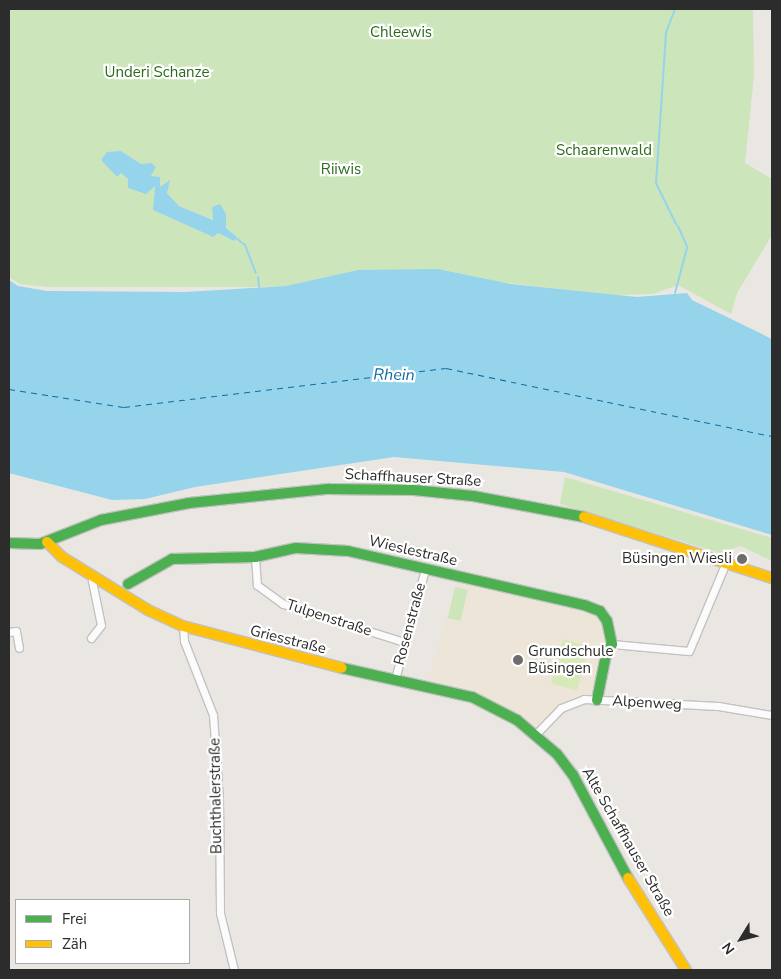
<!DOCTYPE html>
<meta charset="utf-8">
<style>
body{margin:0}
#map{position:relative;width:781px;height:979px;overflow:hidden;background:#eae6e2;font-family:"Nunito Sans",sans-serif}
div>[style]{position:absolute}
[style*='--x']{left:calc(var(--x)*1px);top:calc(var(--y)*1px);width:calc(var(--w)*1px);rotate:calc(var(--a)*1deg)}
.education>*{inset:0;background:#ede5d7}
.green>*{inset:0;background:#cce5bb;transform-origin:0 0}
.pitch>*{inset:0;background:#d7e9b8;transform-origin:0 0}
.water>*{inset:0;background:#95d4eb}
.stream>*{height:2px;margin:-1px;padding:0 1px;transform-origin:1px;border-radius:1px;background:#95d4eb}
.ferry>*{height:1px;margin-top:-0.5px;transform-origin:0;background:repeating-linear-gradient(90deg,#0d6c9f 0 6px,transparent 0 11px)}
.roads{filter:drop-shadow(1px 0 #c3c2c3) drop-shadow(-1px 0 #c3c2c3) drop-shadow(0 1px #c3c2c3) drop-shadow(0 -1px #c3c2c3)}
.street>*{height:7px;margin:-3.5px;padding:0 3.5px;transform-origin:3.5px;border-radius:3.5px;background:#fcfbfb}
.fast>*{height:10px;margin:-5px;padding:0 5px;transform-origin:5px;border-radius:5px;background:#4caf50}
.slow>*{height:10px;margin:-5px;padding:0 5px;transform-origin:5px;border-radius:5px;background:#ffc107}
.dots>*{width:14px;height:14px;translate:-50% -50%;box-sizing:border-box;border:2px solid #fff;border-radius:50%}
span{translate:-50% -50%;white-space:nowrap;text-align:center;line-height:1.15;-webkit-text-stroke:4.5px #fff;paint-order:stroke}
.park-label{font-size:15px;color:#2a6a1a}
.street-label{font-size:15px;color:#2c2c2c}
.poi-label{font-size:15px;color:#2c2c2c}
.right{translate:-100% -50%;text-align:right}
.left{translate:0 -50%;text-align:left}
.water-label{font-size:16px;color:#0d6c9f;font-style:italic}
.frame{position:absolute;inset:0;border:10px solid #2c2c2c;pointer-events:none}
.legend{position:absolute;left:15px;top:899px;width:175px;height:65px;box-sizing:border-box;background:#fff;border:1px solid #ababab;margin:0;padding:6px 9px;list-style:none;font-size:15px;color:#2c2c2c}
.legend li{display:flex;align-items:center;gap:10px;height:25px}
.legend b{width:25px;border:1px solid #ababab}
.north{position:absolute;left:716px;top:914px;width:50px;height:50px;-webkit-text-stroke:4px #fff;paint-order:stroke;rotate:234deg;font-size:14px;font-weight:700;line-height:20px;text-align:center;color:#2c2c2c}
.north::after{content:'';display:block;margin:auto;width:18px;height:22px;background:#2c2c2c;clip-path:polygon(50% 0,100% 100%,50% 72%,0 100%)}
</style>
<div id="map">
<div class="education">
<i style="clip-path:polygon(457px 581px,602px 617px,608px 637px,590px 695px,568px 699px,536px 727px,474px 695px,428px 682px)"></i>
</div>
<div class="green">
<i style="clip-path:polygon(evenodd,9px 9px,753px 9px,754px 75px,745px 163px,772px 179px,772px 235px,737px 293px,731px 314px,678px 285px,653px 294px,614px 295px,500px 282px,444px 270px,358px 270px,286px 286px,259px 287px,47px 287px,20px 284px,9px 277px,9px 9px,121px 151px,141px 164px,151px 163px,156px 167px,151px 176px,160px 187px,169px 181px,167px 193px,179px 206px,214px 220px,226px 214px,226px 228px,237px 237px,234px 241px,218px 233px,213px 237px,153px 210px,155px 186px,146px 193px,128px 188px,128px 179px,121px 173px,117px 177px,101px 160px,121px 151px)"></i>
<i style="clip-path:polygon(565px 477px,772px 538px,772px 561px,741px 546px,720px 553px,560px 504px)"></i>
<i style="left:455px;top:587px;width:13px;height:32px;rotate:13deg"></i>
</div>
<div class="pitch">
<i style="left:563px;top:639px;width:27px;height:46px;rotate:15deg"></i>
</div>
<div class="water">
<i style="clip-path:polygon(121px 151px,141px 164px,151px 163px,156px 167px,151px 176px,160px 177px,160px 187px,170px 180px,167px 193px,179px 206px,213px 220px,212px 207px,220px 204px,226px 214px,226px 228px,237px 237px,234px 241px,218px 233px,213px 237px,153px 210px,155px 186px,146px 194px,128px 188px,128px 179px,121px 173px,117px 177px,101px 160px,107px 152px)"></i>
<i style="clip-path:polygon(438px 269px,511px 284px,637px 297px,687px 293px,692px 300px,772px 339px,772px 535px,564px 472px,394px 457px,195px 487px,145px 499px,112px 500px,9px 473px,9px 280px,18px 286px,47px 291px,186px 292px,286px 286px,358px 270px)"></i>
</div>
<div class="stream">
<i style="--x:675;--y:9;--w:26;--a:111"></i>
<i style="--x:666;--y:33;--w:150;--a:93.8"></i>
<i style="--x:656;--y:183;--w:46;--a:64"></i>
<i style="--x:678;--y:226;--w:22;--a:66"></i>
<i style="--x:236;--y:238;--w:11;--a:38"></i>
<i style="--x:245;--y:245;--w:30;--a:69"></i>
<i style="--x:258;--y:277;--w:10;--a:84"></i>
<i style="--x:675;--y:293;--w:47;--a:-75.1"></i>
</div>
<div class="ferry">
<i style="--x:9;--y:389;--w:116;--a:8.9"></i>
<i style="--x:124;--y:407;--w:324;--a:-6.9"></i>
<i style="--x:446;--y:368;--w:333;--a:11.8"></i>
</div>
<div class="roads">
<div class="street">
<i style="--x:255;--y:557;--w:28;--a:86"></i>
<i style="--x:257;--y:585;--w:32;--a:36"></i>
<i style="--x:283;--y:604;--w:127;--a:17.4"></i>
<i style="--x:183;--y:626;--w:15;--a:86"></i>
<i style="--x:184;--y:641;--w:79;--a:68.6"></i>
<i style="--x:213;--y:715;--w:83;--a:85.9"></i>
<i style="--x:219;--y:798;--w:115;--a:89.5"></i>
<i style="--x:220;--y:913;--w:59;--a:76.2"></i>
<i style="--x:9;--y:632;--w:7;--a:-8"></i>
<i style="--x:16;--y:631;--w:17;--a:80"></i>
<i style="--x:91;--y:638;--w:16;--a:-52"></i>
<i style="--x:101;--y:625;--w:45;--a:-101.6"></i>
<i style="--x:92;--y:581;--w:6;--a:-59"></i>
<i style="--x:612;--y:644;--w:77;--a:5.2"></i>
<i style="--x:689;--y:651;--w:96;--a:-67.4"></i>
<i style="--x:395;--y:679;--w:114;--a:-74.7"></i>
<i style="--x:535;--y:735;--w:37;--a:-46"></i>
<i style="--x:561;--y:708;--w:25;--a:-21"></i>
<i style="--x:584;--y:699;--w:134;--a:3"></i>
<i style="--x:718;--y:706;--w:55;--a:9.5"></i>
</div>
<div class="fast">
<i style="--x:9;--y:543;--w:31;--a:2"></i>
<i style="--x:40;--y:544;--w:66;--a:-21.5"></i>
<i style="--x:101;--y:520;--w:90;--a:-10.9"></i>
<i style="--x:189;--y:503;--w:140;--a:-5.8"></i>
<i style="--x:328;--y:489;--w:86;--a:0.7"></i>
<i style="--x:414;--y:490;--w:59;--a:5.8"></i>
<i style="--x:473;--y:496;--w:113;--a:10.7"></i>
<i style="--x:128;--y:584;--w:51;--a:-29.6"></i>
<i style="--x:172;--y:559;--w:83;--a:-1.4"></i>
<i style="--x:255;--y:557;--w:42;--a:-12.4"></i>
<i style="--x:296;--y:548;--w:52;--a:3.3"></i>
<i style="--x:348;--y:551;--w:242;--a:12.9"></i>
<i style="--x:584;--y:605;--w:17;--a:21"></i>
<i style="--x:600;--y:611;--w:12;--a:55"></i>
<i style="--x:607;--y:621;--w:24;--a:78"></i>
<i style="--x:612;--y:644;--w:8;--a:130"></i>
<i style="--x:607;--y:650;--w:51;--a:101.3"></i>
<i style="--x:342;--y:668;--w:133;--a:12.6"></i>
<i style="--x:472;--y:697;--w:51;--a:27.1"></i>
<i style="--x:517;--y:720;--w:52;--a:40.4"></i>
<i style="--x:557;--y:754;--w:26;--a:53"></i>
<i style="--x:573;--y:775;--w:117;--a:61.9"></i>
</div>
<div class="slow">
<i style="--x:584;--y:517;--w:198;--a:18"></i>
<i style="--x:47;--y:542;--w:21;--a:45"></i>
<i style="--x:62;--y:557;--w:101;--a:31.6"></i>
<i style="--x:148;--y:610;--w:38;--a:25"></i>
<i style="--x:183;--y:626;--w:164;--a:14.8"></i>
<i style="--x:628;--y:878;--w:109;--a:57.8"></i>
</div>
</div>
<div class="dots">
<i style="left:742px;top:559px;background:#6e6d6c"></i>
<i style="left:518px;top:660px;background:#6e6d6c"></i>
</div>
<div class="park-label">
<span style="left:401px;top:33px">Chleewis</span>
<span style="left:157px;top:73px">Underi Schanze</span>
<span style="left:604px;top:151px">Schaarenwald</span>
<span style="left:341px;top:170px">Riiwis</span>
</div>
<div class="street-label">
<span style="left:413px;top:478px;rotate:3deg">Schaffhauser Straße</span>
<span style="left:413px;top:551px;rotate:13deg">Wieslestraße</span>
<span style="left:329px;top:618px;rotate:18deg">Tulpenstraße</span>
<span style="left:410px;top:624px;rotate:-75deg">Rosenstraße</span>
<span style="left:288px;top:640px;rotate:14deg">Griesstraße</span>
<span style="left:647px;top:703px;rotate:3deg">Alpenweg</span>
<span style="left:216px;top:796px;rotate:-91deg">Buchthalerstraße</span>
<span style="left:628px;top:842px;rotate:60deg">Alte Schaffhauser Straße</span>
</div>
<div class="poi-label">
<span class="right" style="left:732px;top:559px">Büsingen Wiesli</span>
<span class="left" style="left:528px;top:660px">Grundschule<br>Büsingen</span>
</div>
<div class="water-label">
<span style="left:394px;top:375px;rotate:1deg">Rhein</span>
</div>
<div class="frame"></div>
<ul class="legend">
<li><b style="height:6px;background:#4caf50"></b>Frei</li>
<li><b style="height:6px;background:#ffc107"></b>Zäh</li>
</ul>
<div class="north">N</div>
</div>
